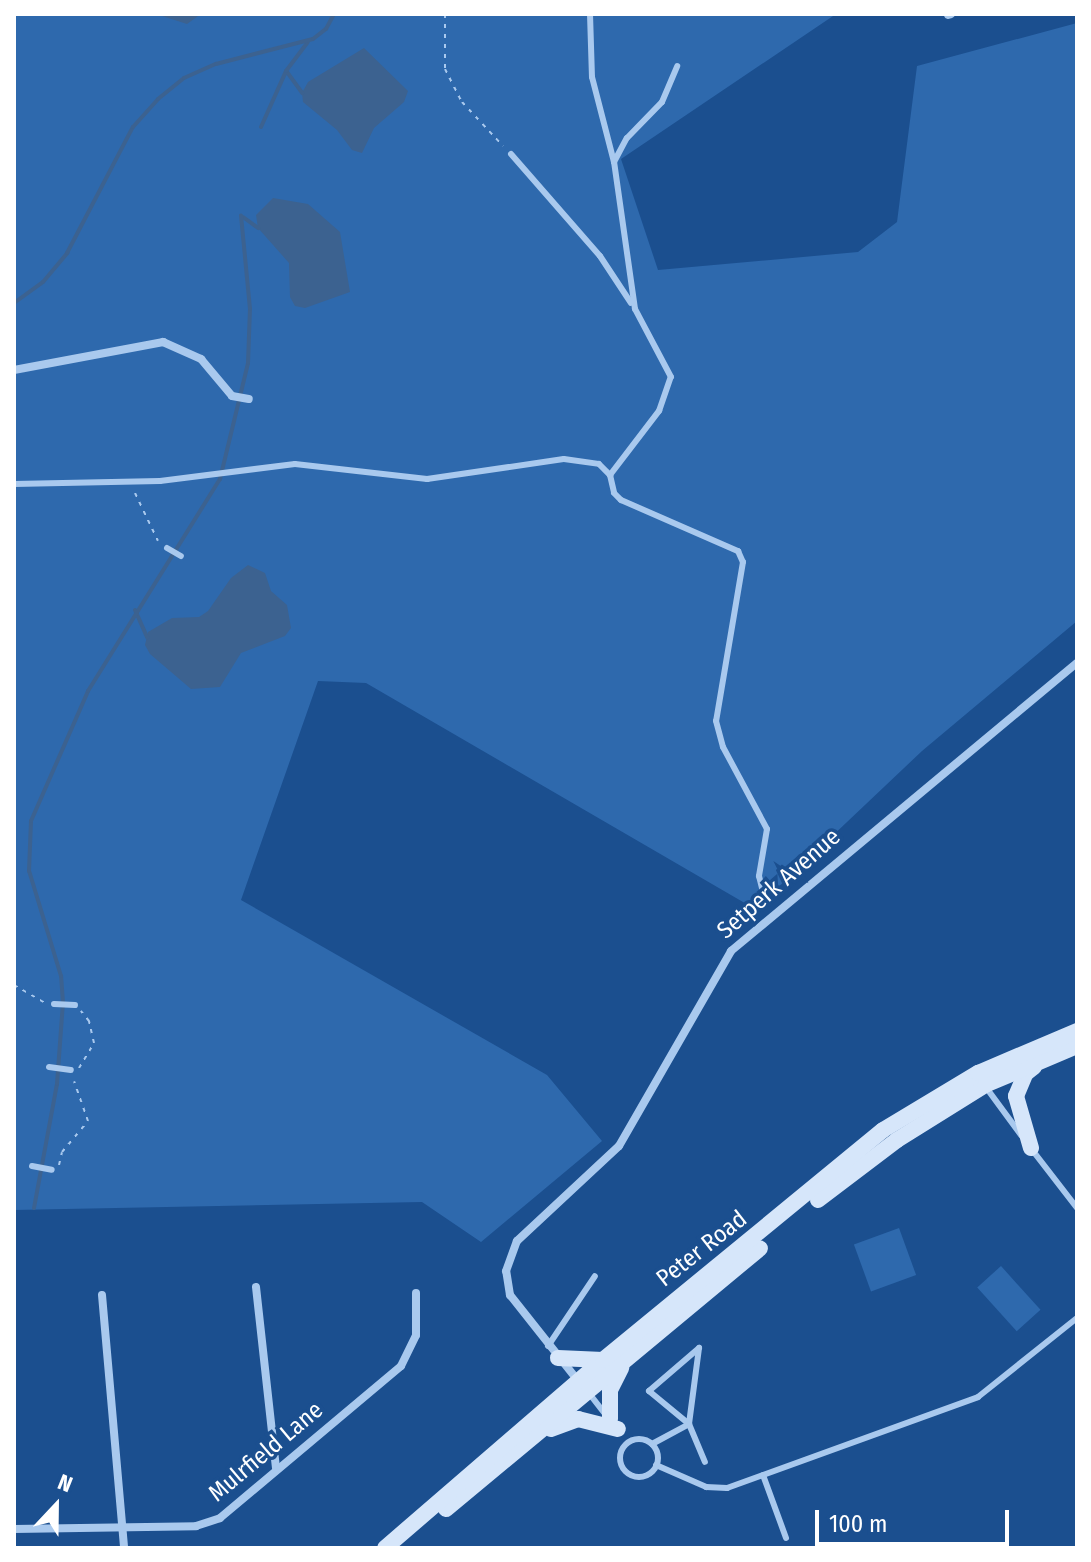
<!DOCTYPE html>
<style>
body{margin:0}
#map{position:relative;width:1091px;height:1562px;overflow:hidden;background:#1b4f8f;font-family:"Fira Sans Condensed",sans-serif}
div>[style]{position:absolute}
[style*='--x']{left:calc(var(--x)*1px);top:calc(var(--y)*1px);width:calc(var(--w)*1px);rotate:calc(var(--a)*1deg)}
.green>*{inset:0;background:#2e69ad;transform-origin:0 0}
.water>*{inset:0;background:#3c6290}
.stream>*{height:4px;margin:-2px;padding:0 2px;transform-origin:2px;border-radius:2px;background:#3c6290}
.path>*{height:2px;margin-top:-1px;transform-origin:0;background:repeating-linear-gradient(90deg,#a9c9ee 0 4px,transparent 0 10px)}
.service>*{height:6px;margin:-3px;padding:0 3px;transform-origin:3px;border-radius:3px;background:#a9c9ee}
.service>.ring{margin:-3px;padding:0;box-sizing:content-box;background:none;border:6px solid #a9c9ee;border-radius:50%}
.minor>*{height:8px;margin:-4px;padding:0 4px;transform-origin:4px;border-radius:4px;background:#a9c9ee}
.secondary>*{height:16px;margin:-8px;padding:0 8px;transform-origin:8px;border-radius:8px;background:#d6e6fa}
span{translate:-50% -50%;white-space:nowrap;text-align:center;line-height:1.15;-webkit-text-stroke:7px #1b4f8f;paint-order:stroke}
.street-label{font-size:24px;color:#fff}
.frame{position:absolute;inset:0;border:16px solid #fff;pointer-events:none}
.north{position:absolute;left:16px;top:1466px;width:80px;height:80px;-webkit-text-stroke:6px #1b4f8f;paint-order:stroke;rotate:22deg;font-size:22px;font-weight:700;line-height:32px;text-align:center;color:#fff}
.north::after{content:'';display:block;margin:auto;width:28px;height:36px;background:#fff;clip-path:polygon(50% 0,100% 100%,50% 72%,0 100%)}
.scale{position:absolute;left:815px;top:1510px;width:194px;height:36px;box-sizing:border-box;border:4px solid #fff;border-top:0;padding-left:10px;font-size:24px;line-height:28px;white-space:nowrap;color:#fff;-webkit-text-stroke:6px #1b4f8f;paint-order:stroke}
</style>
<div id="map">
<div class="green">
<i style="clip-path:polygon(14px 14px,836px 14px,621px 159px,658px 270px,858px 252px,897px 222px,917px 66px,1077px 23px,1077px 621px,922px 751px,755px 909px,366px 683px,318px 681px,241px 900px,547px 1075px,602px 1141px,481px 1242px,422px 1202px,14px 1210px)"></i>
<i style="left:899px;top:1228px;width:50px;height:48px;rotate:70deg"></i>
<i style="left:1001px;top:1266px;width:59px;height:32px;rotate:48deg"></i>
</div>
<div class="water">
<i style="clip-path:polygon(156px 14px,201px 14px,187px 24px)"></i>
<i style="clip-path:polygon(364px 48px,408px 91px,404px 102px,374px 128px,362px 153px,352px 150px,337px 130px,303px 102px,302px 93px,308px 82px)"></i>
<i style="clip-path:polygon(273px 198px,308px 204px,340px 232px,350px 292px,305px 308px,295px 306px,290px 297px,289px 263px,258px 228px,256px 215px)"></i>
<i style="clip-path:polygon(248px 565px,265px 573px,271px 591px,287px 605px,291px 628px,285px 636px,241px 653px,220px 687px,191px 689px,150px 654px,145px 645px,148px 632px,172px 618px,199px 617px,208px 611px,231px 578px)"></i>
</div>
<div class="stream">
<i style="--x:287;--y:72;--w:26;--a:54"></i>
<i style="--x:261;--y:127;--w:61;--a:-65.9"></i>
<i style="--x:286;--y:71;--w:36;--a:-53"></i>
<i style="--x:243;--y:217;--w:19;--a:36"></i>
<i style="--x:14;--y:303;--w:36;--a:-36"></i>
<i style="--x:43;--y:282;--w:38;--a:-50"></i>
<i style="--x:67;--y:253;--w:142;--a:-62.4"></i>
<i style="--x:133;--y:127;--w:38;--a:-48"></i>
<i style="--x:158;--y:99;--w:33;--a:-39"></i>
<i style="--x:184;--y:78;--w:35;--a:-24"></i>
<i style="--x:216;--y:64;--w:100;--a:-14.5"></i>
<i style="--x:313;--y:39;--w:16;--a:-38"></i>
<i style="--x:326;--y:29;--w:17;--a:-62"></i>
<i style="--x:135;--y:610;--w:30;--a:66"></i>
<i style="--x:34;--y:1208;--w:126;--a:-79.5"></i>
<i style="--x:57;--y:1084;--w:81;--a:-85.8"></i>
<i style="--x:63;--y:1003;--w:27;--a:-94"></i>
<i style="--x:61;--y:976;--w:110;--a:-106.9"></i>
<i style="--x:29;--y:871;--w:50;--a:-87.7"></i>
<i style="--x:31;--y:821;--w:142;--a:-66.3"></i>
<i style="--x:88;--y:691;--w:250;--a:-58.1"></i>
<i style="--x:220;--y:479;--w:119;--a:-76.4"></i>
<i style="--x:248;--y:363;--w:54;--a:-87.9"></i>
<i style="--x:250;--y:309;--w:94;--a:-95.5"></i>
</div>
<div class="path">
<i style="--x:445;--y:14;--w:55;--a:90"></i>
<i style="--x:445;--y:69;--w:37;--a:63"></i>
<i style="--x:462;--y:102;--w:60;--a:47"></i>
<i style="--x:135;--y:493;--w:53;--a:64.4"></i>
<i style="--x:14;--y:985;--w:36;--a:30"></i>
<i style="--x:79;--y:1068;--w:29;--a:-59"></i>
<i style="--x:94;--y:1043;--w:23;--a:-103"></i>
<i style="--x:89;--y:1021;--w:13;--a:-129"></i>
<i style="--x:59;--y:1165;--w:13;--a:-77"></i>
<i style="--x:62;--y:1152;--w:40;--a:-50"></i>
<i style="--x:88;--y:1121;--w:42;--a:-109.3"></i>
</div>
<div class="service">
<i style="--x:590;--y:14;--w:63;--a:88.2"></i>
<i style="--x:592;--y:77;--w:88;--a:75.5"></i>
<i style="--x:511;--y:154;--w:135;--a:48.9"></i>
<i style="--x:600;--y:256;--w:56;--a:56.6"></i>
<i style="--x:610;--y:475;--w:81;--a:-52.6"></i>
<i style="--x:659;--y:411;--w:36;--a:-71"></i>
<i style="--x:671;--y:377;--w:77;--a:-117.9"></i>
<i style="--x:635;--y:309;--w:148;--a:-98.1"></i>
<i style="--x:614;--y:162;--w:27;--a:-62"></i>
<i style="--x:627;--y:138;--w:50;--a:-45.8"></i>
<i style="--x:662;--y:102;--w:39;--a:-67"></i>
<i style="--x:14;--y:484;--w:146;--a:-1.2"></i>
<i style="--x:160;--y:481;--w:136;--a:-7.2"></i>
<i style="--x:295;--y:464;--w:133;--a:6.5"></i>
<i style="--x:427;--y:479;--w:138;--a:-8.3"></i>
<i style="--x:564;--y:459;--w:35;--a:8"></i>
<i style="--x:599;--y:464;--w:16;--a:45"></i>
<i style="--x:610;--y:475;--w:18;--a:77"></i>
<i style="--x:614;--y:493;--w:10;--a:45"></i>
<i style="--x:621;--y:500;--w:128;--a:23.6"></i>
<i style="--x:738;--y:551;--w:12;--a:66"></i>
<i style="--x:743;--y:562;--w:161;--a:99.6"></i>
<i style="--x:716;--y:721;--w:27;--a:75"></i>
<i style="--x:723;--y:747;--w:93;--a:61.8"></i>
<i style="--x:767;--y:829;--w:48;--a:99.7"></i>
<i style="--x:759;--y:876;--w:25;--a:76"></i>
<i style="--x:167;--y:548;--w:16;--a:30"></i>
<i style="--x:54;--y:1004;--w:21;--a:3"></i>
<i style="--x:49;--y:1067;--w:22;--a:8"></i>
<i style="--x:985;--y:1086;--w:61;--a:53.7"></i>
<i style="--x:1033;--y:1151;--w:72;--a:52.3"></i>
<i style="--x:32;--y:1166;--w:20;--a:11"></i>
<i style="--x:548;--y:1346;--w:84;--a:-56.1"></i>
<i style="--x:588;--y:1392;--w:29;--a:52"></i>
<i style="--x:689;--y:1424;--w:77;--a:-82.5"></i>
<i style="--x:699;--y:1348;--w:66;--a:139.3"></i>
<i style="--x:649;--y:1391;--w:52;--a:39.5"></i>
<i style="--x:689;--y:1424;--w:41;--a:67.2"></i>
<i class="ring" style="left:620px;top:1439px;width:32px;height:32px"></i>
<i style="--x:652;--y:1444;--w:42;--a:-28.4"></i>
<i style="--x:656;--y:1465;--w:55;--a:23.7"></i>
<i style="--x:706;--y:1487;--w:21;--a:3"></i>
<i style="--x:727;--y:1488;--w:267;--a:-19.9"></i>
<i style="--x:978;--y:1397;--w:127;--a:-38.6"></i>
<i style="--x:763;--y:1475;--w:67;--a:69.9"></i>
</div>
<div class="minor">
<i style="--x:948;--y:15;--w:3;--a:-18"></i>
<i style="--x:14;--y:370;--w:152;--a:-10.6"></i>
<i style="--x:163;--y:342;--w:42;--a:24.1"></i>
<i style="--x:201;--y:359;--w:48;--a:50"></i>
<i style="--x:232;--y:396;--w:17;--a:10"></i>
<i style="--x:256;--y:1287;--w:182;--a:83.7"></i>
<i style="--x:102;--y:1295;--w:254;--a:85"></i>
<i style="--x:579;--y:1382;--w:111;--a:-128.4"></i>
<i style="--x:510;--y:1295;--w:24;--a:-99"></i>
<i style="--x:506;--y:1271;--w:32;--a:-70"></i>
<i style="--x:517;--y:1241;--w:139;--a:-43"></i>
<i style="--x:619;--y:1146;--w:225;--a:-60.1"></i>
<i style="--x:731;--y:951;--w:450;--a:-39.8"></i>
<i style="--x:14;--y:1529;--w:182;--a:-0.9"></i>
<i style="--x:196;--y:1526;--w:25;--a:-18"></i>
<i style="--x:220;--y:1518;--w:236;--a:-40"></i>
<i style="--x:401;--y:1366;--w:34;--a:-64"></i>
<i style="--x:416;--y:1335;--w:42;--a:-90"></i>
</div>
<div class="secondary">
<i style="--x:1031;--y:1148;--w:54;--a:-106.1"></i>
<i style="--x:1016;--y:1096;--w:25;--a:-67"></i>
<i style="--x:1026;--y:1073;--w:10;--a:-37"></i>
<i style="--x:818;--y:1200;--w:99;--a:-37.2"></i>
<i style="--x:897;--y:1140;--w:104;--a:-32"></i>
<i style="--x:985;--y:1085;--w:100;--a:-23"></i>
<i style="--x:558;--y:1358;--w:45;--a:2.5"></i>
<i style="--x:610;--y:1419;--w:29;--a:-90"></i>
<i style="--x:610;--y:1390;--w:25;--a:-63"></i>
<i style="--x:551;--y:1429;--w:29;--a:-20"></i>
<i style="--x:578;--y:1419;--w:41;--a:14"></i>
<i style="--x:446;--y:1509;--w:408;--a:-39.7"></i>
<i style="--x:385;--y:1548;--w:288;--a:-40.8"></i>
<i style="--x:603;--y:1360;--w:362;--a:-39.4"></i>
<i style="--x:883;--y:1130;--w:111;--a:-31"></i>
<i style="--x:978;--y:1073;--w:108;--a:-23"></i>
</div>
<div class="street-label">
<span style="left:779px;top:884px;rotate:-41deg">Setperk Avenue</span>
<span style="left:702px;top:1249px;rotate:-38deg">Peter Road</span>
<span style="left:266px;top:1452px;rotate:-40deg">Mulrfield Lane</span>
</div>
<div class="frame"></div>
<div class="north">N</div>
<div class="scale">100 m</div>
</div>
